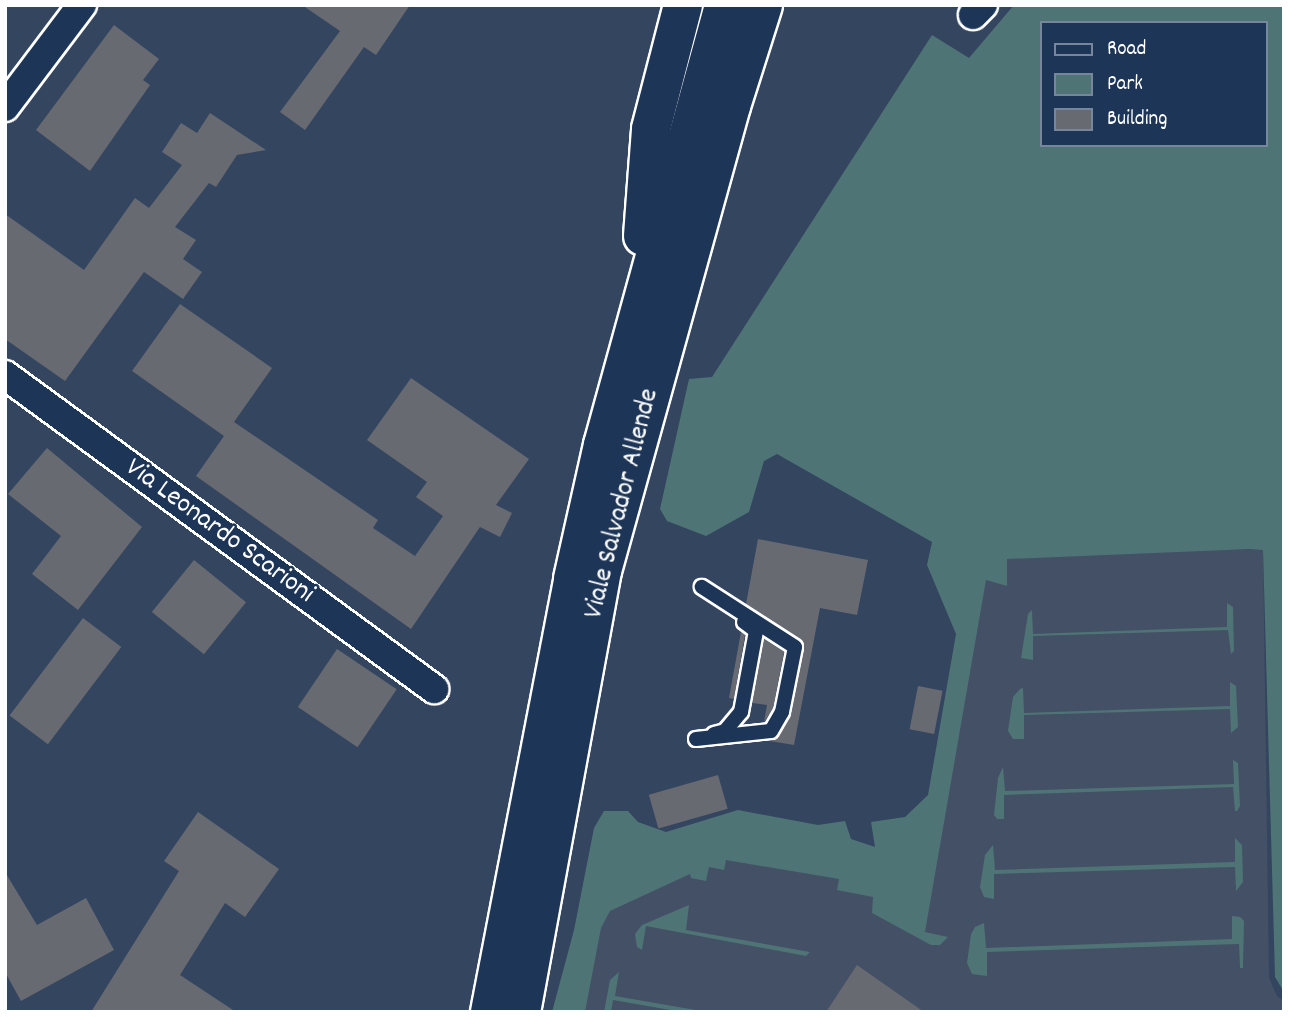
<!DOCTYPE html>
<style>
body{margin:0}
#map{position:relative;width:1289px;height:1017px;overflow:hidden;background:#34455f;font-family:Dekko,sans-serif}
div>[style]{position:absolute}
[style*='--x']{left:calc(var(--x)*1px);top:calc(var(--y)*1px);width:calc(var(--w)*1px);rotate:calc(var(--a)*1deg)}
.built>*{inset:0;background:#445065}
.green>*{inset:0;background:#4f7476}
.building>*{inset:0;background:#686a72;transform-origin:0 0}
.roads{filter:drop-shadow(2px 0 #fff) drop-shadow(-2px 0 #fff) drop-shadow(0 2px #fff) drop-shadow(0 -2px #fff)}
.lane>*{height:14px;margin:-7px;padding:0 7px;transform-origin:7px;border-radius:7px;background:#1d3557}
.street>*{height:28px;margin:-14px;padding:0 14px;transform-origin:14px;border-radius:14px;background:#1d3557}
.secondary>*{height:38px;margin:-19px;padding:0 19px;transform-origin:19px;border-radius:19px;background:#1d3557}
span{translate:-50% -50%;white-space:nowrap;text-align:center;line-height:1.15;-webkit-text-stroke:5px #1d3557;paint-order:stroke}
.street-label{font-size:28px;color:#fff}
.frame{position:absolute;inset:0;border:7px solid #fff;pointer-events:none}
.legend{position:absolute;left:1040px;top:21px;width:228px;height:126px;box-sizing:border-box;background:#1d3557;border:2px solid #77869a;margin:0;padding:9px 12px;list-style:none;font-size:21px;color:#fff}
.legend li{display:flex;align-items:center;gap:14px;height:35px}
.legend b{width:35px;border:2px solid #77869a}
</style>
<div id="map">
<div class="built">
<i style="clip-path:polygon(991px 544px,1006px 552px,1263px 549px,1269px 978px,1277px 996px,1284px 1001px,1284px 1012px,577px 1012px,597px 917px,750px 818px,901px 909px)"></i>
</div>
<div class="green">
<i style="clip-path:polygon(evenodd,1014px 5px,1284px 5px,1284px 992px,1275px 977px,1263px 550px,1250px 549px,1007px 559px,1007px 586px,986px 580px,925px 932px,948px 937px,940px 945px,931px 945px,872px 913px,873px 897px,837px 890px,839px 879px,726px 860px,724px 870px,709px 867px,706px 881px,691px 878px,690px 874px,610px 911px,601px 928px,585px 1012px,552px 1012px,574px 930px,594px 828px,604px 811px,628px 811px,638px 822px,666px 832px,738px 810px,818px 825px,845px 821px,851px 839px,875px 847px,871px 822px,905px 817px,928px 795px,956px 634px,927px 565px,932px 542px,777px 454px,764px 461px,749px 512px,706px 536px,667px 521px,660px 509px,689px 379px,712px 377px,932px 35px,969px 58px,1014px 5px,1042px 23px,1266px 23px,1266px 145px,1042px 145px,1042px 23px)"></i>
<i style="clip-path:polygon(1227px 603px,1233px 607px,1234px 651px,1231px 654px,1228px 630px,1033px 636px,1033px 660px,1021px 658px,1028px 614px,1032px 610px,1033px 634px,1227px 627px)"></i>
<i style="clip-path:polygon(1230px 682px,1236px 686px,1238px 727px,1231px 733px,1230px 709px,1024px 715px,1024px 739px,1013px 739px,1008px 731px,1013px 697px,1020px 689px,1023px 688px,1024px 713px,1230px 706px)"></i>
<i style="clip-path:polygon(1233px 760px,1238px 763px,1240px 806px,1237px 811px,1235px 811px,1233px 787px,1004px 795px,1004px 819px,997px 819px,994px 815px,998px 778px,1003px 767px,1005px 791px,1234px 784px)"></i>
<i style="clip-path:polygon(1235px 838px,1242px 845px,1243px 882px,1236px 891px,1235px 867px,994px 874px,994px 899px,984px 897px,980px 887px,985px 855px,993px 845px,995px 870px,1235px 862px)"></i>
<i style="clip-path:polygon(689px 905px,686px 930px,810px 952px,806px 956px,646px 926px,642px 950px,637px 947px,635px 934px,642px 925px)"></i>
<i style="clip-path:polygon(1232px 916px,1240px 917px,1244px 921px,1243px 968px,1240px 968px,1239px 944px,987px 952px,987px 976px,972px 974px,967px 963px,971px 934px,975px 927px,984px 923px,986px 948px,1232px 939px)"></i>
<i style="clip-path:polygon(619px 972px,615px 996px,707px 1012px,682px 1012px,613px 1000px,611px 1012px,604px 1012px,610px 980px)"></i>
</div>
<div class="building">
<i style="clip-path:polygon(302px 5px,410px 5px,376px 55px,364px 47px,305px 130px,280px 112px,340px 31px)"></i>
<i style="clip-path:polygon(114px 25px,159px 59px,143px 80px,150px 85px,90px 171px,36px 130px)"></i>
<i style="clip-path:polygon(210px 113px,266px 150px,237px 155px,216px 187px,209px 183px,175px 227px,196px 240px,183px 259px,202px 272px,183px 299px,144px 272px,65px 381px,5px 339px,5px 214px,84px 270px,135px 198px,149px 208px,182px 165px,162px 152px,181px 123px,197px 133px)"></i>
<i style="clip-path:polygon(180px 304px,272px 368px,234px 422px,378px 520px,373px 528px,415px 556px,443px 516px,416px 497px,427px 482px,367px 440px,411px 378px,529px 459px,496px 505px,512px 513px,500px 537px,480px 527px,411px 629px,196px 476px,224px 436px,132px 371px)"></i>
<i style="clip-path:polygon(47px 448px,142px 527px,78px 610px,32px 574px,61px 536px,8px 494px)"></i>
<i style="clip-path:polygon(758px 539px,868px 560px,857px 615px,820px 608px,794px 745px,770px 741px,779px 736px,791px 714px,804px 644px,746px 604px)"></i>
<i style="left:194px;top:560px;width:67px;height:67px;rotate:39deg"></i>
<i style="left:83px;top:618px;width:48px;height:122px;rotate:37deg"></i>
<i style="clip-path:polygon(741px 632px,745px 635px,734px 699px,729px 698px)"></i>
<i style="clip-path:polygon(764px 639px,784px 652px,773px 709px,764px 722px,767px 705px,752px 703px)"></i>
<i style="left:337px;top:649px;width:72px;height:70px;rotate:34deg"></i>
<i style="left:918px;top:686px;width:25px;height:44px;rotate:11deg"></i>
<i style="left:718px;top:775px;width:35px;height:72px;rotate:74deg"></i>
<i style="clip-path:polygon(198px 812px,279px 869px,245px 917px,225px 903px,180px 975px,236px 1012px,91px 1012px,179px 871px,164px 861px)"></i>
<i style="clip-path:polygon(5px 872px,37px 925px,86px 898px,114px 950px,21px 1001px,5px 972px)"></i>
<i style="clip-path:polygon(857px 965px,924px 1012px,826px 1012px)"></i>
</div>
<div class="roads">
<div class="lane">
<i style="--x:714;--y:734;--w:11;--a:-15"></i>
<i style="--x:725;--y:731;--w:25;--a:-50"></i>
<i style="--x:741;--y:712;--w:82;--a:-79.5"></i>
<i style="--x:756;--y:631;--w:15;--a:-143"></i>
<i style="--x:696;--y:739;--w:75;--a:-6.1"></i>
<i style="--x:771;--y:731;--w:22;--a:-60"></i>
<i style="--x:782;--y:712;--w:66;--a:-78.7"></i>
<i style="--x:795;--y:647;--w:111;--a:-147.2"></i>
</div>
<div class="street">
<i style="--x:973;--y:15;--w:14;--a:-45"></i>
<i style="--x:5;--y:107;--w:128;--a:-53"></i>
<i style="--x:5;--y:375;--w:532;--a:36.2"></i>
</div>
<div class="secondary">
<i style="--x:643;--y:236;--w:107;--a:-85.7"></i>
<i style="--x:651;--y:129;--w:128;--a:-75.5"></i>
<i style="--x:490;--y:1012;--w:441;--a:-79.1"></i>
<i style="--x:573;--y:579;--w:137;--a:-77.4"></i>
<i style="--x:603;--y:445;--w:456;--a:-74.6"></i>
<i style="--x:521;--y:1012;--w:448;--a:-79.6"></i>
<i style="--x:602;--y:571;--w:483;--a:-74.5"></i>
<i style="--x:731;--y:106;--w:106;--a:-72.4"></i>
</div>
</div>
<div class="street-label">
<span style="left:623px;top:504px;rotate:-76deg">Viale Salvador Allende</span>
<span style="left:219px;top:532px;rotate:36deg">Via Leonardo Scarioni</span>
</div>
<div class="frame"></div>
<ul class="legend">
<li><b style="height:9px;background:#1d3557"></b>Road</li>
<li><b style="height:19px;background:#4f7476"></b>Park</li>
<li><b style="height:19px;background:#686a72"></b>Building</li>
</ul>
</div>
